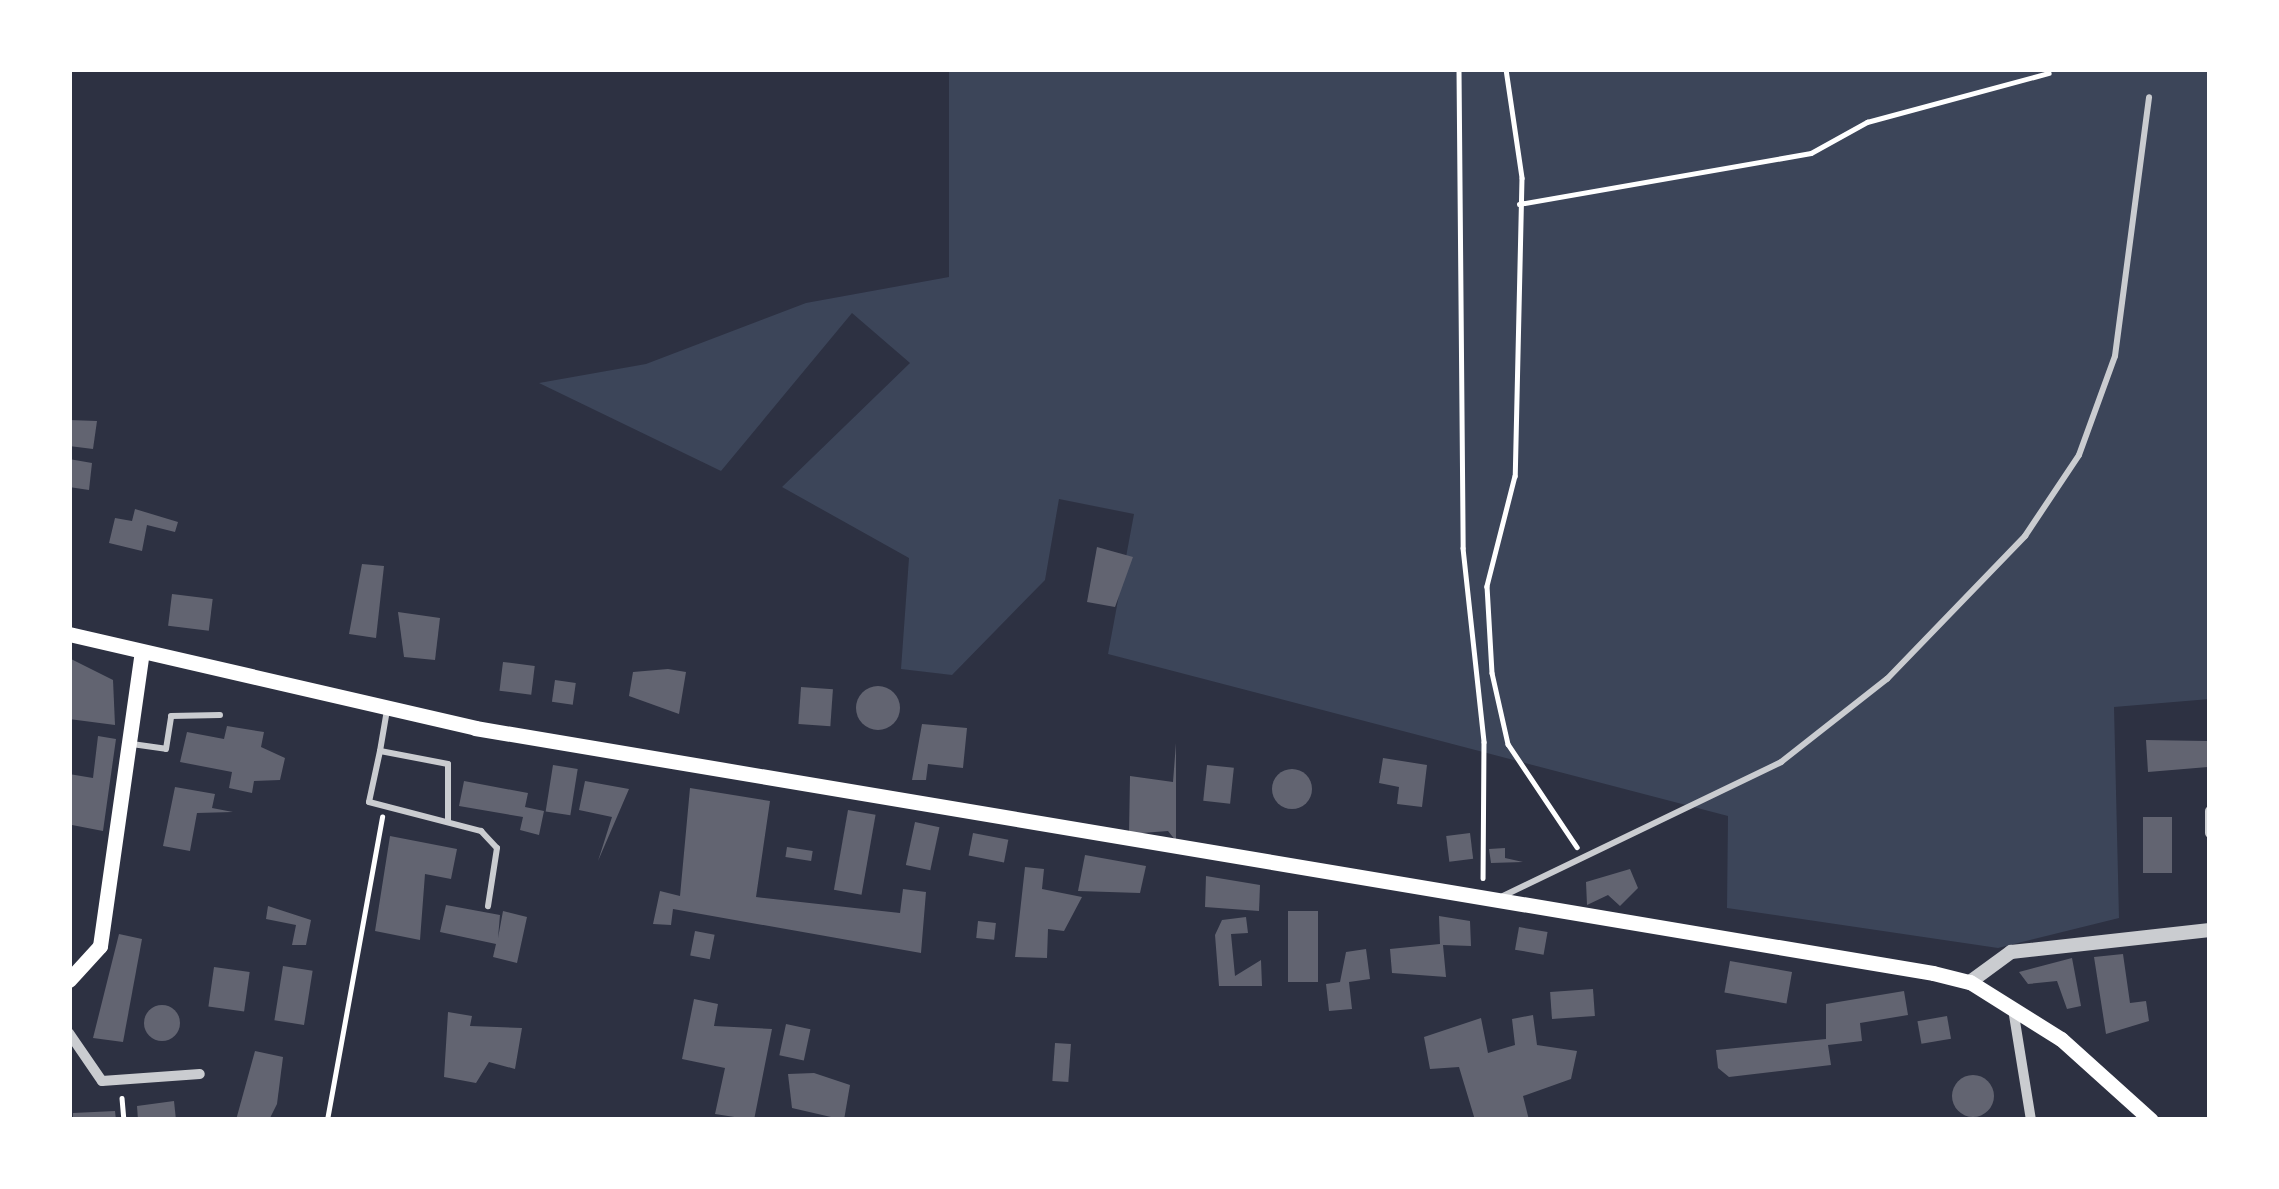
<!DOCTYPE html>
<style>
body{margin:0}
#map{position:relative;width:2279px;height:1189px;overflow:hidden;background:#2d3142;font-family:"Fira Sans",sans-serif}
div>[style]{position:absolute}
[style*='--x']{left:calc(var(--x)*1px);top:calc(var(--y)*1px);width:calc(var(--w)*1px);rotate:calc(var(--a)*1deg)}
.green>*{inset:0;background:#3c4559}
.building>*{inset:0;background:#626471;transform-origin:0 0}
.round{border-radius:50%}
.path>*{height:4.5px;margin:-2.25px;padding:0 2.25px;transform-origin:2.25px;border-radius:2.25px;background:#fff}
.service>*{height:6px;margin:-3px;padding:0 3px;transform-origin:3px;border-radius:3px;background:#caccd0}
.minor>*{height:10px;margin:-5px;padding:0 5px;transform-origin:5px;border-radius:5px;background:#caccd0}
.tertiary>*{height:14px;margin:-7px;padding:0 7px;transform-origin:7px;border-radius:7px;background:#caccd0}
.secondary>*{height:15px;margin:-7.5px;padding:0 7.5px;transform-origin:7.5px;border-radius:7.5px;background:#fff}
span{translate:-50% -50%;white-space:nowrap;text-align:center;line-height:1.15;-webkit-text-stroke:9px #fff;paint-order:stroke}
.frame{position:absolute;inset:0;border:72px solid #fff;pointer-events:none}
</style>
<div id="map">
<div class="green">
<i style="clip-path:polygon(949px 69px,2210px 69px,2210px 699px,2114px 707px,2119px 918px,1998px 948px,1727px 908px,1728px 816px,1108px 654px,1134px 514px,1059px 499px,1045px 580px,952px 675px,901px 669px,909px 558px,782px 487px,910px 363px,852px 313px,721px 471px,539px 383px,646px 364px,806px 303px,949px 277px)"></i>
</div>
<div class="building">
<i style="clip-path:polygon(69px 420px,97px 421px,93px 449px,69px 446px)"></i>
<i style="clip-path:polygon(69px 459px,92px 463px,89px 490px,69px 487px)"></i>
<i style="clip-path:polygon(135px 509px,178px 522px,175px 532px,147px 525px,142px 551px,109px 543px,115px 518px,132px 521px)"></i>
<i style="clip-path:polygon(1097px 547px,1133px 557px,1115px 607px,1087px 602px)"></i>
<i style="clip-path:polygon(362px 564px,384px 566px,376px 638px,349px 634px)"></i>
<i style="left:172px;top:594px;width:41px;height:32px;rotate:7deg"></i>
<i style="clip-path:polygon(398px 612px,440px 618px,435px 660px,404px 657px)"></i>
<i style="clip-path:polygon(69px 658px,113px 680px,115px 725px,69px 719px)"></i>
<i style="left:503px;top:662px;width:32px;height:29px;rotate:7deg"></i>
<i style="clip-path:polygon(668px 669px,686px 672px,679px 714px,629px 696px,633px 672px)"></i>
<i style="left:555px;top:680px;width:21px;height:22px;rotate:8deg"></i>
<i class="round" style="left:856px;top:686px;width:44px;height:44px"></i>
<i style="left:801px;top:687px;width:32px;height:37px;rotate:4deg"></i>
<i style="clip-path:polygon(922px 724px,967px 728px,963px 768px,928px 764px,926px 780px,912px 780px)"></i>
<i style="clip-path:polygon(227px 726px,264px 732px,261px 747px,285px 758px,280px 780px,254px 781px,252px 793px,229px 788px,232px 772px,180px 762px,187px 732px,224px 739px)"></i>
<i style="clip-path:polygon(98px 736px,116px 739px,103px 831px,72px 825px,69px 808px,69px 774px,93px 778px)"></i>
<i style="clip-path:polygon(2146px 740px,2207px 741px,2208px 767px,2148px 772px)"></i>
<i style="clip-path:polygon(1176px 743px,1176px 841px,1168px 831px,1129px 834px,1130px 776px,1173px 782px)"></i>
<i style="clip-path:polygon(1383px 758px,1427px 765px,1422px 807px,1397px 804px,1399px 787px,1379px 783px)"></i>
<i style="left:553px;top:765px;width:25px;height:47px;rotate:9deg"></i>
<i style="left:1207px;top:765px;width:27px;height:36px;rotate:6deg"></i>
<i class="round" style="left:1272px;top:769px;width:40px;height:40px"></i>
<i style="clip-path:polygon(464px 781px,528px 793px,525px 807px,544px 811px,539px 835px,520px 830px,523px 817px,459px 806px)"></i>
<i style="clip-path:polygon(585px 781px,629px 789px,598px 861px,612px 817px,579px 810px)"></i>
<i style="clip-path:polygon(175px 787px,215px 794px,212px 808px,233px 812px,197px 813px,190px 851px,163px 846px)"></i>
<i style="clip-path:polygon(690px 788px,770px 801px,756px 897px,900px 913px,903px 889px,926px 892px,921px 953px,673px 909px,671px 925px,653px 924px,660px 891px,680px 896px)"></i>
<i style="left:848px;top:810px;width:28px;height:81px;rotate:10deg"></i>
<i style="left:2143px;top:817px;width:29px;height:56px"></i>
<i style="left:915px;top:822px;width:25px;height:44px;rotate:12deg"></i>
<i style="left:973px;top:833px;width:36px;height:23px;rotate:11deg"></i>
<i style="left:1470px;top:833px;width:26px;height:24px;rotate:83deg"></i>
<i style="clip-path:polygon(390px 836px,457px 849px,451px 879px,425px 874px,420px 940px,375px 931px)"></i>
<i style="left:787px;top:847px;width:26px;height:10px;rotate:9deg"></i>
<i style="clip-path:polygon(1505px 848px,1505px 858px,1523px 862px,1491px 863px,1489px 849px)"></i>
<i style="clip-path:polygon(1085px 855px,1146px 866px,1140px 893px,1078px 891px)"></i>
<i style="clip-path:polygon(1025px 867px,1044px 869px,1042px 889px,1082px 897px,1064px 931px,1048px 929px,1047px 958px,1015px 957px)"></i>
<i style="clip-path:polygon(1630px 869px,1638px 888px,1620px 906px,1608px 895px,1587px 905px,1586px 882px)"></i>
<i style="clip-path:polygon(1206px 876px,1260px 885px,1259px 911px,1205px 907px)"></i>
<i style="clip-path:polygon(446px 905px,500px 915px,498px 938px,503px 911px,527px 917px,517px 963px,493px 957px,496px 944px,440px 932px)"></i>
<i style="clip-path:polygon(268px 906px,311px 920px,306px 945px,292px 945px,296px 925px,266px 919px)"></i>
<i style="left:1288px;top:911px;width:30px;height:71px"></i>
<i style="clip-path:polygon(1439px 916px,1470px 921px,1471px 946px,1443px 945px,1446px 977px,1392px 973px,1390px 949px,1440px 944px)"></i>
<i style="clip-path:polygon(1246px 917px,1248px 933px,1231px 934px,1235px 976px,1261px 960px,1262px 986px,1219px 986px,1215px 935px,1222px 920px)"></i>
<i style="left:978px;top:921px;width:18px;height:17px;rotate:6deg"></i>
<i style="left:1519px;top:927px;width:29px;height:23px;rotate:10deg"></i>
<i style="left:695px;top:931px;width:20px;height:25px;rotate:11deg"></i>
<i style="clip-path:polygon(119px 934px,142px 939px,123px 1042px,93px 1038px)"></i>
<i style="clip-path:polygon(1366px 949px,1370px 979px,1349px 982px,1352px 1009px,1329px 1011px,1326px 984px,1340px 982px,1346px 952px)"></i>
<i style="clip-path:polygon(2123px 954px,2130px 1003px,2146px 1001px,2149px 1021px,2106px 1034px,2094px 957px)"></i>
<i style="clip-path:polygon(2072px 958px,2081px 1006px,2067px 1009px,2057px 981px,2028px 984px,2019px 972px)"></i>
<i style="left:1730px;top:961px;width:63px;height:32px;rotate:10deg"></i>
<i style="left:283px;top:966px;width:30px;height:55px;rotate:9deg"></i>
<i style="left:214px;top:967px;width:36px;height:40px;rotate:8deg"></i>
<i style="left:1593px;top:989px;width:27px;height:43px;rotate:86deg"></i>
<i style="clip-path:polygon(1904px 991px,1908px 1015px,1860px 1023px,1862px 1041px,1828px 1045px,1831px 1065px,1729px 1077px,1718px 1068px,1716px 1050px,1826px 1039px,1826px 1004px)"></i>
<i style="clip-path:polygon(694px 999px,718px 1004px,714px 1026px,772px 1029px,754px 1120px,715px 1114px,725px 1068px,682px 1059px)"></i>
<i class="round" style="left:144px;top:1005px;width:36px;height:36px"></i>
<i style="clip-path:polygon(448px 1012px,472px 1016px,470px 1026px,522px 1028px,515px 1069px,489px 1062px,476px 1083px,444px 1077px)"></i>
<i style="clip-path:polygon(1533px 1015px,1537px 1045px,1577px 1051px,1571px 1079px,1523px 1096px,1529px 1120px,1475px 1120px,1459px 1067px,1430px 1069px,1424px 1037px,1481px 1018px,1488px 1053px,1515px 1045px,1512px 1019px)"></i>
<i style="left:1947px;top:1016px;width:23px;height:30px;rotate:80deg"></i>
<i style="left:786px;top:1024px;width:25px;height:32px;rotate:12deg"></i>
<i style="left:1055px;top:1043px;width:16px;height:38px;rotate:4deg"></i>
<i style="clip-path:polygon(255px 1051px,283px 1057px,277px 1104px,269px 1120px,236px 1120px)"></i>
<i style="clip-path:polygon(814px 1073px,850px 1085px,844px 1120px,792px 1108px,788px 1074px)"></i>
<i class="round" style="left:1952px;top:1075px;width:42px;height:42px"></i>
<i style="clip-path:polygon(174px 1101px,176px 1120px,138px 1120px,137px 1106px)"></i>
<i style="clip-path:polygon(115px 1111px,116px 1120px,73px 1120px,73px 1113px)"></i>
</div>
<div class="path">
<i style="--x:1459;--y:69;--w:479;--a:89.5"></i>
<i style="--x:1463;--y:548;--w:195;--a:83.8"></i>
<i style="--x:1484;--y:742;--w:136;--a:90.4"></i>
<i style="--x:1506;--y:69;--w:110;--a:81.6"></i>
<i style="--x:1522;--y:178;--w:298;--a:91.3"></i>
<i style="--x:1515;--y:476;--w:114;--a:104.3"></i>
<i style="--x:1487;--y:586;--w:87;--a:86.7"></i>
<i style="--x:1492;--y:673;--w:73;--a:77.3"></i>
<i style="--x:1508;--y:744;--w:124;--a:56.2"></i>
<i style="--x:1519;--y:204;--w:296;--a:-9.9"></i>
<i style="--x:1811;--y:153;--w:64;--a:-29"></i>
<i style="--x:1867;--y:122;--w:188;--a:-15.1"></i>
<i style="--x:122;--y:1098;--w:22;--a:85"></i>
<i style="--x:327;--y:1120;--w:308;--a:-79.7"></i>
</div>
<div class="service">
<i style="--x:132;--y:744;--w:34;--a:8"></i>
<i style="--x:166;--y:749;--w:33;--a:-81"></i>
<i style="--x:171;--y:716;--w:49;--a:-1.2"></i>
<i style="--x:380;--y:751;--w:42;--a:-80.3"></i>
<i style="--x:448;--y:820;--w:56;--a:-90"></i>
<i style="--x:448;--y:764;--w:69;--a:-169.2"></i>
<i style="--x:380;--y:751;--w:52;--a:102.2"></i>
<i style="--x:369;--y:802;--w:116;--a:14.5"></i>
<i style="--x:481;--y:831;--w:23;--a:47"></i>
<i style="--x:497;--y:848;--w:59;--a:98.8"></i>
<i style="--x:1503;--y:896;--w:309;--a:-25.7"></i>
<i style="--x:1781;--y:762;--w:135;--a:-38.1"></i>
<i style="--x:1887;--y:679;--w:199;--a:-46"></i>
<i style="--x:2025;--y:536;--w:97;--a:-56.3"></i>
<i style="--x:2079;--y:455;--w:105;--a:-70"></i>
<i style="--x:2115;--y:356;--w:261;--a:-82.5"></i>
</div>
<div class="minor">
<i style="--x:2210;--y:811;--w:22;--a:90"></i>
<i style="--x:2013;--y:1009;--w:112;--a:80.8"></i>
<i style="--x:69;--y:1033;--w:58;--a:55.5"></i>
<i style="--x:102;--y:1081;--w:98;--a:-4.1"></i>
</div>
<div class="tertiary">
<i style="--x:1970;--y:982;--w:51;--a:-36.2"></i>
<i style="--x:2011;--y:952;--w:200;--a:-6.3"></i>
</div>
<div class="secondary">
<i style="--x:69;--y:634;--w:417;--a:13"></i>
<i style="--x:475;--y:728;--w:1478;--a:9.54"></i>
<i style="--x:1933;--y:973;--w:38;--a:14"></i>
<i style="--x:1970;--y:982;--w:107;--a:32.1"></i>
<i style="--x:2061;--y:1039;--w:121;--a:42"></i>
<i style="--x:69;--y:980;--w:46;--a:-47.6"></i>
<i style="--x:100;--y:946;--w:292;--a:-81.9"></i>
</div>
<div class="frame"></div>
</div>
